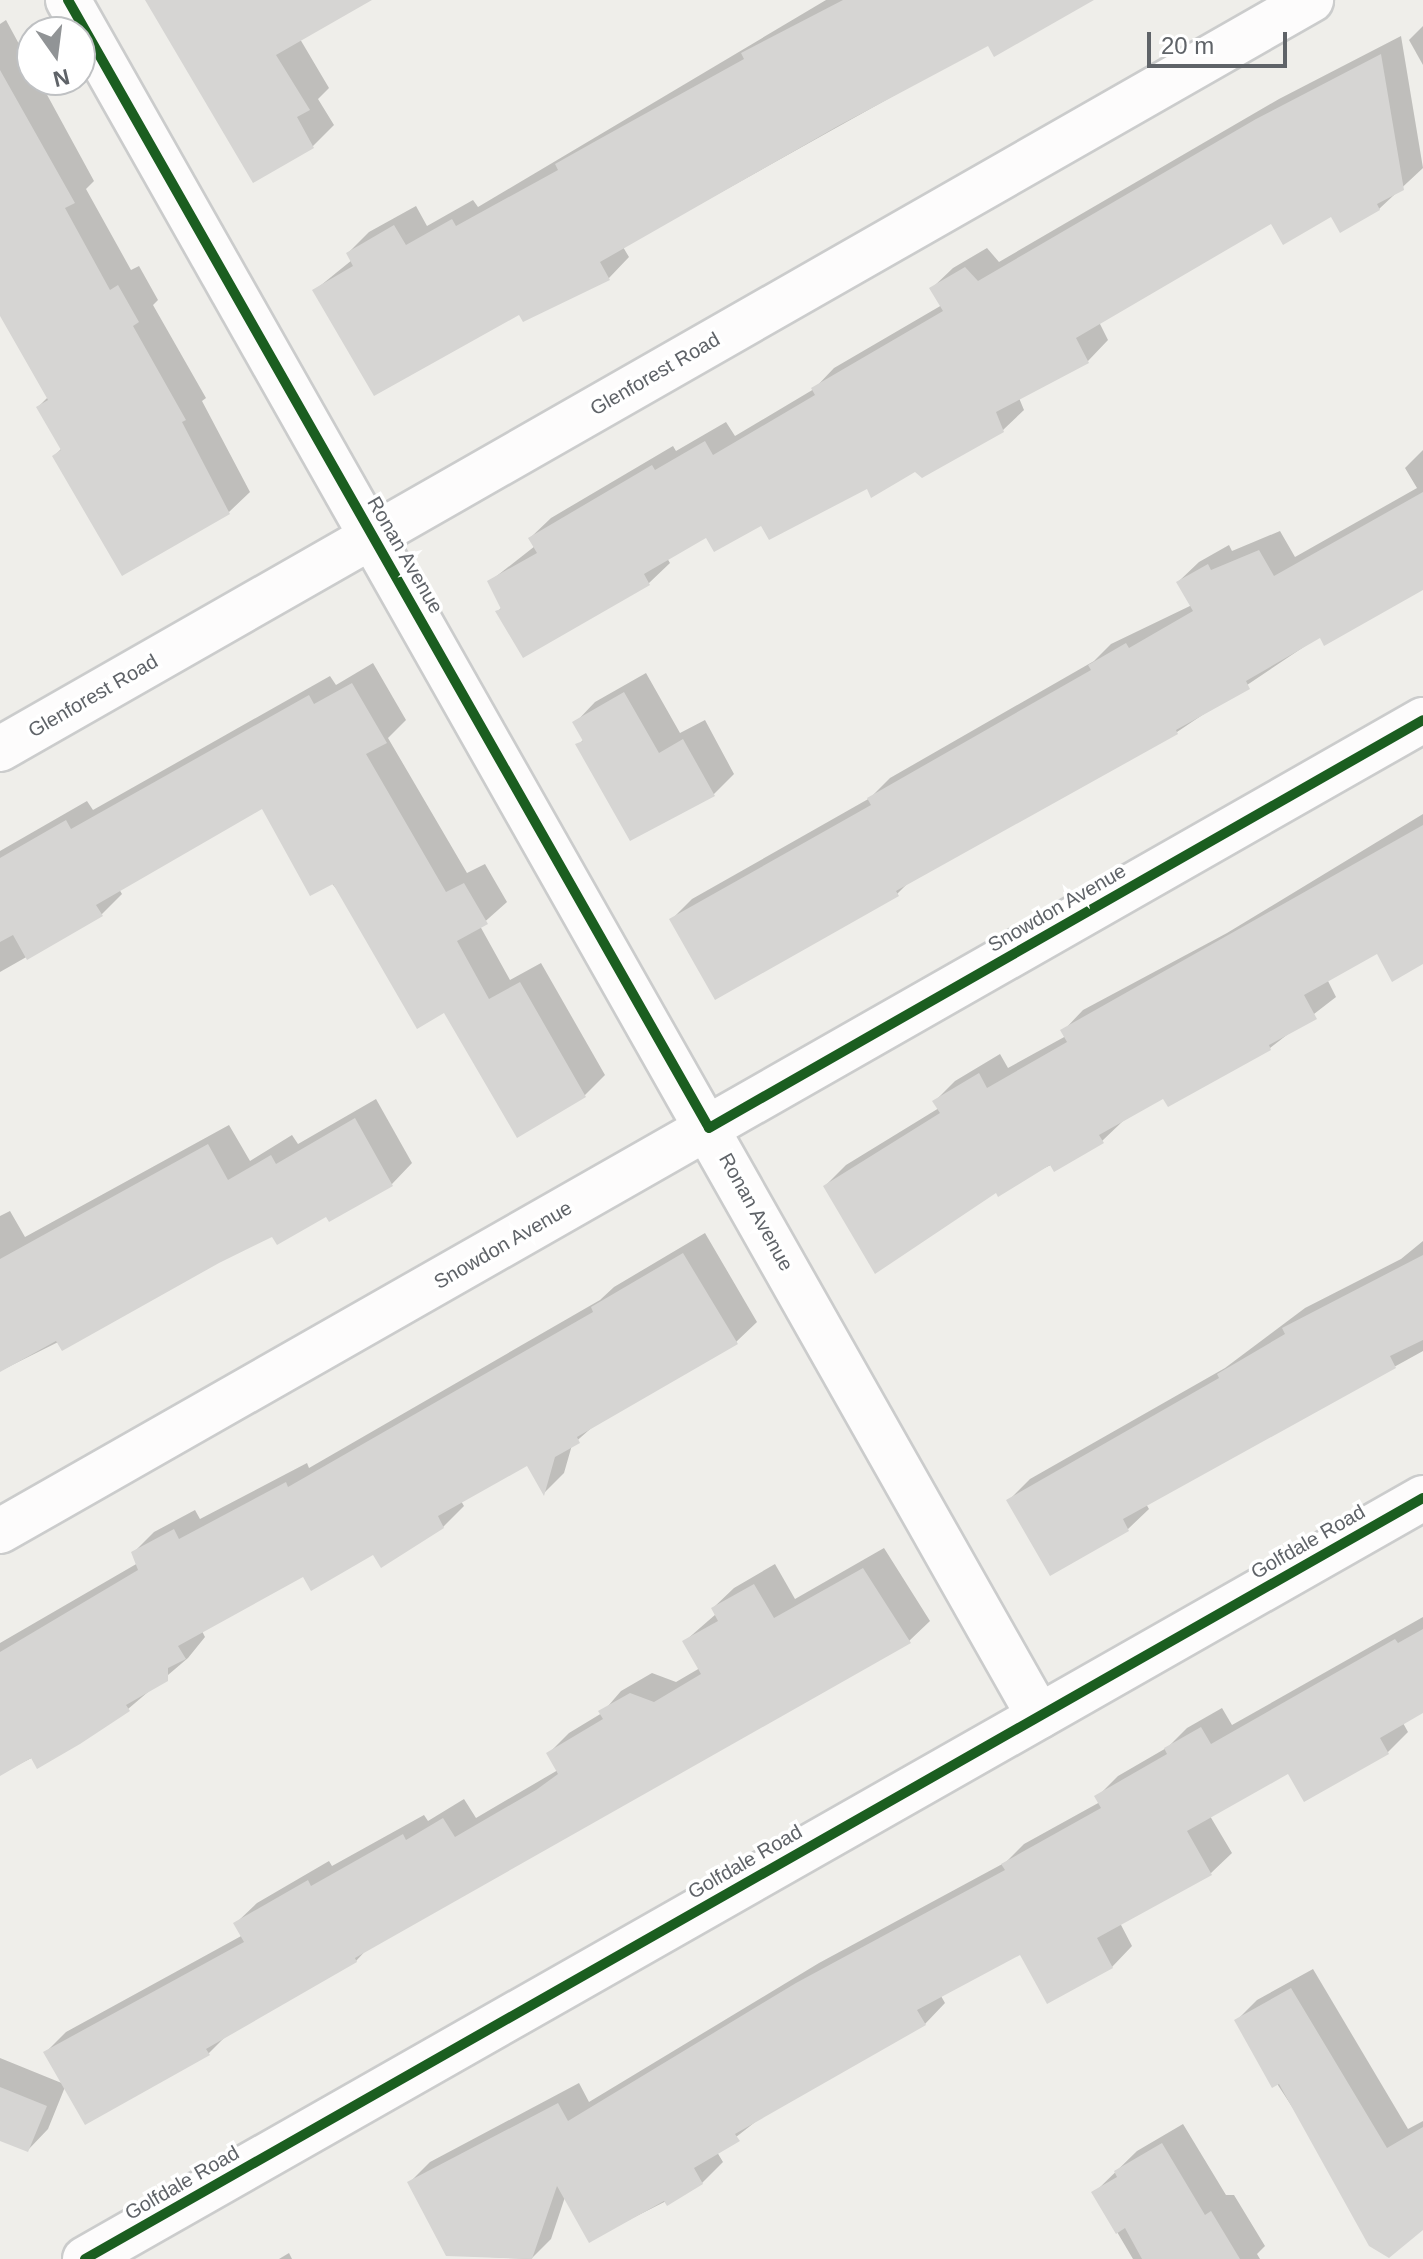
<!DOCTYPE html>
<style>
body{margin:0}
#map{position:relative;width:1423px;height:2259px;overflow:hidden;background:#efeeea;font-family:Arial,sans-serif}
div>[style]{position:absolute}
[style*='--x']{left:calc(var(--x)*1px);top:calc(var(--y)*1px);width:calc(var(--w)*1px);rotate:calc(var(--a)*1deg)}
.shadow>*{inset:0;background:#0003}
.building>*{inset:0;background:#d6d5d3}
.roads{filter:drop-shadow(2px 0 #cbcccc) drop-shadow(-2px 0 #cbcccc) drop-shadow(0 2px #cbcccc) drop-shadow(0 -2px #cbcccc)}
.street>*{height:44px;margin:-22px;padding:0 22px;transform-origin:22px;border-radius:22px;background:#fdfcfc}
.cycleway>*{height:10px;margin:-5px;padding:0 5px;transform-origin:5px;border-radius:5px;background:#1b5e20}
span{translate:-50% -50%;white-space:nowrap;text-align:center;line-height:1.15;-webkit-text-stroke:7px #fff;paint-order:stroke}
.street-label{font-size:20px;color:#5f6368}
.north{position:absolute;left:16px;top:16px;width:80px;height:80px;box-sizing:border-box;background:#fff;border:2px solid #bfc1c3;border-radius:50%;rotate:166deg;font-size:22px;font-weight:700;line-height:32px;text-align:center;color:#5f6368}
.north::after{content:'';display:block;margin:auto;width:28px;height:36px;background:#919496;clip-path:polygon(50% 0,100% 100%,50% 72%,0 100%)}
.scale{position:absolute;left:1147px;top:32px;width:140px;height:36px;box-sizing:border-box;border:4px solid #5f6368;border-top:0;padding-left:10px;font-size:24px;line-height:28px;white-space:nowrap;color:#5f6368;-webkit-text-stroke:6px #fff;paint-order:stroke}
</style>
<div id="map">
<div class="shadow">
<i style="clip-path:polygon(147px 0,350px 0,300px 39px,329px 88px,318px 99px,334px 125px,313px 146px,254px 180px)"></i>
<i style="clip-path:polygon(826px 0,1090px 0,988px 43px,623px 247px,629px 257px,609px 278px,520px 313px,315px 290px,352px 260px,348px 253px,369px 232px,416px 206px,427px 226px,473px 200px,478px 207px)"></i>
<i style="clip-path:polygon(6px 20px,32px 68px,32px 80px,39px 80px,94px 181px,86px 189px,131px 270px,139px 266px,158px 300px,153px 305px,206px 398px,202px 401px,250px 492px,229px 512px,54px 456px,62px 448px,38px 407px,48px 397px,0 311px,0 24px)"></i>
<i style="clip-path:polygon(1423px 26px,1423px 65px,1409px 40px)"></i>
<i style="clip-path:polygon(1401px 36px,1423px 168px,1379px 209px,1272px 221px,1099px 322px,1108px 340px,1088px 361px,1019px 398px,1024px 410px,1003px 430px,916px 470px,762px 523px,707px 535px,667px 558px,670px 563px,649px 583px,498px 611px,502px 607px,489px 582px,535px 546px,530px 538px,551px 518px,673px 446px,676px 451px,726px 422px,735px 436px,814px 389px,834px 368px,942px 305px,932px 288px,953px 268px,987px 248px,999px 262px,1279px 99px)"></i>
<i style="clip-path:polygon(1423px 450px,1423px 588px,1320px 636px,1177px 732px,912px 879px,897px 894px,672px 919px,692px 899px,870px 798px,890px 778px,1094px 661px,1111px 644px,1192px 605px,1178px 582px,1199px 562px,1229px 545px,1232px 551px,1280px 531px,1295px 557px,1417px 488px,1405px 468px)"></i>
<i style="clip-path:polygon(373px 663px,406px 720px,388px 738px,467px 873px,485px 864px,507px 902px,480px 926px,510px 980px,541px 963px,605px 1075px,584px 1096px,445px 1011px,263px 806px,119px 889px,122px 894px,102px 914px,0 972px,0 851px,87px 801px,93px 810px,330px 676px,336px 685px)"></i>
<i style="clip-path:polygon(646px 673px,680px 733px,705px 720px,734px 774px,713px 795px,578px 745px,584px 739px,575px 723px,595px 702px)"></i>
<i style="clip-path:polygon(1423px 814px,1423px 961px,1378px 951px,1327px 979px,1336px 997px,1270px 1048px,1168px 1104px,1164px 1096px,1123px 1121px,1102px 1141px,997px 1190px,825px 1186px,846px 1165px,939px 1108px,935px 1101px,955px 1081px,1000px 1054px,1008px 1068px,1066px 1036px,1063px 1031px,1083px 1010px,1227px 933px)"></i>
<i style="clip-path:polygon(376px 1099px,412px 1163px,392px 1184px,273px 1235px,0 1371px,0 1216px,10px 1211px,25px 1237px,229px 1125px,250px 1161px,292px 1135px,298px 1144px)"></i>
<i style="clip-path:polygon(705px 1233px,757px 1322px,736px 1342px,597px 1423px,572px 1445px,564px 1473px,545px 1492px,528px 1463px,461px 1501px,464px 1506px,443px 1527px,303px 1574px,202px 1631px,205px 1637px,188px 1658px,128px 1709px,0 1774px,0 1643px,138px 1563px,133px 1553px,154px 1532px,195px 1510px,200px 1519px,307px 1463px,309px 1468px,600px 1300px,614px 1287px)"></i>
<i style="clip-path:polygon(1423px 1241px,1423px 1351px,1146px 1504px,1149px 1509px,1128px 1529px,1051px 1573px,1009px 1500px,1030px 1479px,1225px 1368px,1305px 1308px,1401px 1259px)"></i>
<i style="clip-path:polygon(884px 1548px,930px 1621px,909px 1641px,370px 1946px,356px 1961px,228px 2034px,208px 2054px,65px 2087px,48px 2129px,28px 2150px,0 2140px,0 2058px,64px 2084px,46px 2052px,66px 2032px,243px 1935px,236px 1923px,257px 1903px,329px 1861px,332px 1866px,424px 1815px,428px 1821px,464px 1799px,476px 1818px,558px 1770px,548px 1754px,569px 1733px,602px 1713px,621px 1691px,652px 1673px,676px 1682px,700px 1668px,685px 1641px,716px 1614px,713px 1608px,734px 1588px,775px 1564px,795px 1599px)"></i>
<i style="clip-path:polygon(1423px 1617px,1423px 1710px,1403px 1723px,1408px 1732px,1387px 1753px,1289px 1772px,1210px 1816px,1232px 1853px,1211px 1873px,1120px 1923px,1132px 1946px,1112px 1967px,1021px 1952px,941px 1996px,945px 2003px,925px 2024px,759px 2119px,717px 2152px,723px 2162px,702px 2183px,589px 2240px,565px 2197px,551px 2239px,531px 2259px,447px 2255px,409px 2183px,430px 2162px,579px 2083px,589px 2102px,819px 1963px,1006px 1862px,1024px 1844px,1100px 1802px,1097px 1797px,1118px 1776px,1168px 1747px,1187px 1728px,1222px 1708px,1232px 1725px)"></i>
<i style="clip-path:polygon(1313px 1969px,1408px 2129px,1423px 2121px,1423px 2228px,1389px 2255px,1236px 2021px,1257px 2000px)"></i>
<i style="clip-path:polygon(1183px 2124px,1226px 2195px,1234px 2195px,1265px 2246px,1257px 2254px,1260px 2259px,1133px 2259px,1094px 2193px,1137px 2151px)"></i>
<i style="clip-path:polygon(289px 2253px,292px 2259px,279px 2259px)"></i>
</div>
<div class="building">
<i style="clip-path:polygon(145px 0,372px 0,276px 55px,310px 110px,297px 117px,314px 148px,253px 183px)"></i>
<i style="clip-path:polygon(843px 0,1094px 0,994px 57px,988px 46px,838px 126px,600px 262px,610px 280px,523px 322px,519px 315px,374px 396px,312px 290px,353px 266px,346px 253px,394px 225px,406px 245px,452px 219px,456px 226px,558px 170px,555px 164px,594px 142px,744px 59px,741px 53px)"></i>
<i style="clip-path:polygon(1381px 54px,1404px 190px,1377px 204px,1380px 210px,1340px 233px,1331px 217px,1283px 245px,1271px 224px,1076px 338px,1089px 363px,996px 412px,1004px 432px,922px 478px,915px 472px,871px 498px,867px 489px,769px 540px,761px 526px,714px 552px,706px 538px,644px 574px,650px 585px,523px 658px,495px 611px,501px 609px,487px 581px,537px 553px,528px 538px,652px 465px,655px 470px,705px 441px,713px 455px,815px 395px,811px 388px,943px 311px,929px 288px,965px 267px,978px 281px,1256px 119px)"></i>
<i style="clip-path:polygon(0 70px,75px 203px,65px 208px,110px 290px,118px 285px,139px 322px,133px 326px,186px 420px,182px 422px,230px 514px,122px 576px,52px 456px,61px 450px,36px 407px,48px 400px,0 316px)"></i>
<i style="clip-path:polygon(1423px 492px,1423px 590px,1324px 646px,1320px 638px,1246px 681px,1250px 689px,1176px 730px,1178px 734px,896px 891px,899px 896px,715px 1000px,669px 919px,871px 805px,867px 798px,1091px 670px,1088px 665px,1126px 643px,1129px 648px,1193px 611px,1176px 582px,1208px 564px,1211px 570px,1259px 550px,1274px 576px)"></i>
<i style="clip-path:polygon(352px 683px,387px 743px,366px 754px,446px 892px,464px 883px,488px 924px,457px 941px,489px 999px,520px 982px,586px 1097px,517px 1138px,444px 1013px,417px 1029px,333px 884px,310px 896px,262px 809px,96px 905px,103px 916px,27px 960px,13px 935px,0 942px,0 858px,66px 820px,71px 829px,309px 695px,314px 704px)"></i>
<i style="clip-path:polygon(624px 692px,659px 753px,683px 739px,715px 796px,630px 841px,575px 744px,583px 741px,572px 722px)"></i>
<i style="clip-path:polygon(1423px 825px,1423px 964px,1392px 982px,1377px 954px,1304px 995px,1317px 1019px,1269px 1045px,1271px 1050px,1168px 1107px,1163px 1099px,1099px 1135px,1104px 1143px,1054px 1172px,1050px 1165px,998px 1197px,996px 1193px,875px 1274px,823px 1186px,940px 1113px,932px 1101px,979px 1073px,987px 1088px,1067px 1042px,1060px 1030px)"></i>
<i style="clip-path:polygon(355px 1118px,393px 1186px,329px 1222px,326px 1217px,277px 1245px,272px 1237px,219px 1263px,62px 1351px,56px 1341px,0 1372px,0 1259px,208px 1144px,228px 1180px,271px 1155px,276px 1164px)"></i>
<i style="clip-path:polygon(683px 1253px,738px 1344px,577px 1437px,580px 1443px,555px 1457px,544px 1496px,527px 1466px,438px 1516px,444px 1528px,381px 1568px,373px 1555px,311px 1591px,303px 1577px,178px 1646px,186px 1659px,168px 1668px,168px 1681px,126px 1705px,130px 1711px,80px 1744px,37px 1769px,31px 1758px,0 1776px,0 1652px,138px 1570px,131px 1552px,174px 1529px,179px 1539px,286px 1482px,288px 1487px,593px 1312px,591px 1307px)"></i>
<i style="clip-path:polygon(1423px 1255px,1423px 1340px,1390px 1356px,1396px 1368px,1123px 1519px,1129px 1531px,1050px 1576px,1006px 1500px,1219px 1378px,1217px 1374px,1285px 1334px,1282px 1328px)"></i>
<i style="clip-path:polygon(863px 1568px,911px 1643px,355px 1958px,357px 1962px,206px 2049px,210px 2055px,85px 2125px,43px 2052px,244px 1942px,233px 1923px,308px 1880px,311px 1886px,403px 1834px,406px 1840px,443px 1818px,455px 1837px,536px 1790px,558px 1774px,546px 1753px,603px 1719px,598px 1711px,630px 1693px,654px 1702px,701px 1674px,682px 1641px,718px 1621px,711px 1608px,754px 1584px,774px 1618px)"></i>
<i style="clip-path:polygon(1423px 1629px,1423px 1713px,1380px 1738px,1389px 1754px,1304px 1802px,1288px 1774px,1187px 1831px,1212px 1875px,1097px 1938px,1113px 1968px,1047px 2004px,1020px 1955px,917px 2010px,926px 2025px,735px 2134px,740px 2141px,694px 2168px,703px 2184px,667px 2206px,664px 2201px,589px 2243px,557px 2186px,532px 2259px,446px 2256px,407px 2182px,558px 2103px,568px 2121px,796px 1983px,1005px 1870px,1001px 1864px,1101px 1808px,1094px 1796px,1167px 1754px,1164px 1748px,1201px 1727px,1211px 1744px,1395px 1639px,1398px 1643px)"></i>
<i style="clip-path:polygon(1291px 1988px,1387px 2148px,1423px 2127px,1423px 2230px,1389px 2258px,1369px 2246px,1279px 2084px,1272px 2088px,1234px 2020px)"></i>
<i style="clip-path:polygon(0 2087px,47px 2106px,28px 2152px,0 2141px)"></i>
<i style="clip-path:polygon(1162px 2143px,1205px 2215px,1211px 2211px,1240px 2259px,1142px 2259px,1125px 2228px,1116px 2234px,1091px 2192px,1117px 2177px,1114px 2171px)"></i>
</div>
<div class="roads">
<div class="street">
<i style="--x:68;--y:0;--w:1972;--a:60.5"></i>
<i style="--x:0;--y:749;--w:1510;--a:-29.74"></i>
<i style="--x:0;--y:1531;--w:1638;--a:-29.68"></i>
<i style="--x:85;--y:2259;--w:1539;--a:-29.63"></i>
</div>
</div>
<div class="cycleway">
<i style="--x:68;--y:0;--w:1297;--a:60.39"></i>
<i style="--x:709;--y:1128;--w:822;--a:-29.74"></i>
<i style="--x:85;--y:2259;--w:1539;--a:-29.63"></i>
</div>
<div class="street-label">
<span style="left:655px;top:374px;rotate:-30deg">Glenforest Road</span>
<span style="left:405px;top:555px;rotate:60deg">Ronan Avenue</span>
<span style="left:93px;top:696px;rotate:-30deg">Glenforest Road</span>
<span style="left:1057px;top:908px;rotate:-30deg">Snowdon Avenue</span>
<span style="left:756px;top:1212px;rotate:61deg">Ronan Avenue</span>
<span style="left:503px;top:1245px;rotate:-30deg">Snowdon Avenue</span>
<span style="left:1308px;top:1542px;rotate:-30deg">Golfdale Road</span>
<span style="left:745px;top:1862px;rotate:-30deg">Golfdale Road</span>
<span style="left:182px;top:2183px;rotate:-30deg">Golfdale Road</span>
</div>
<div class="north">N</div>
<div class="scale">20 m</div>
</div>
